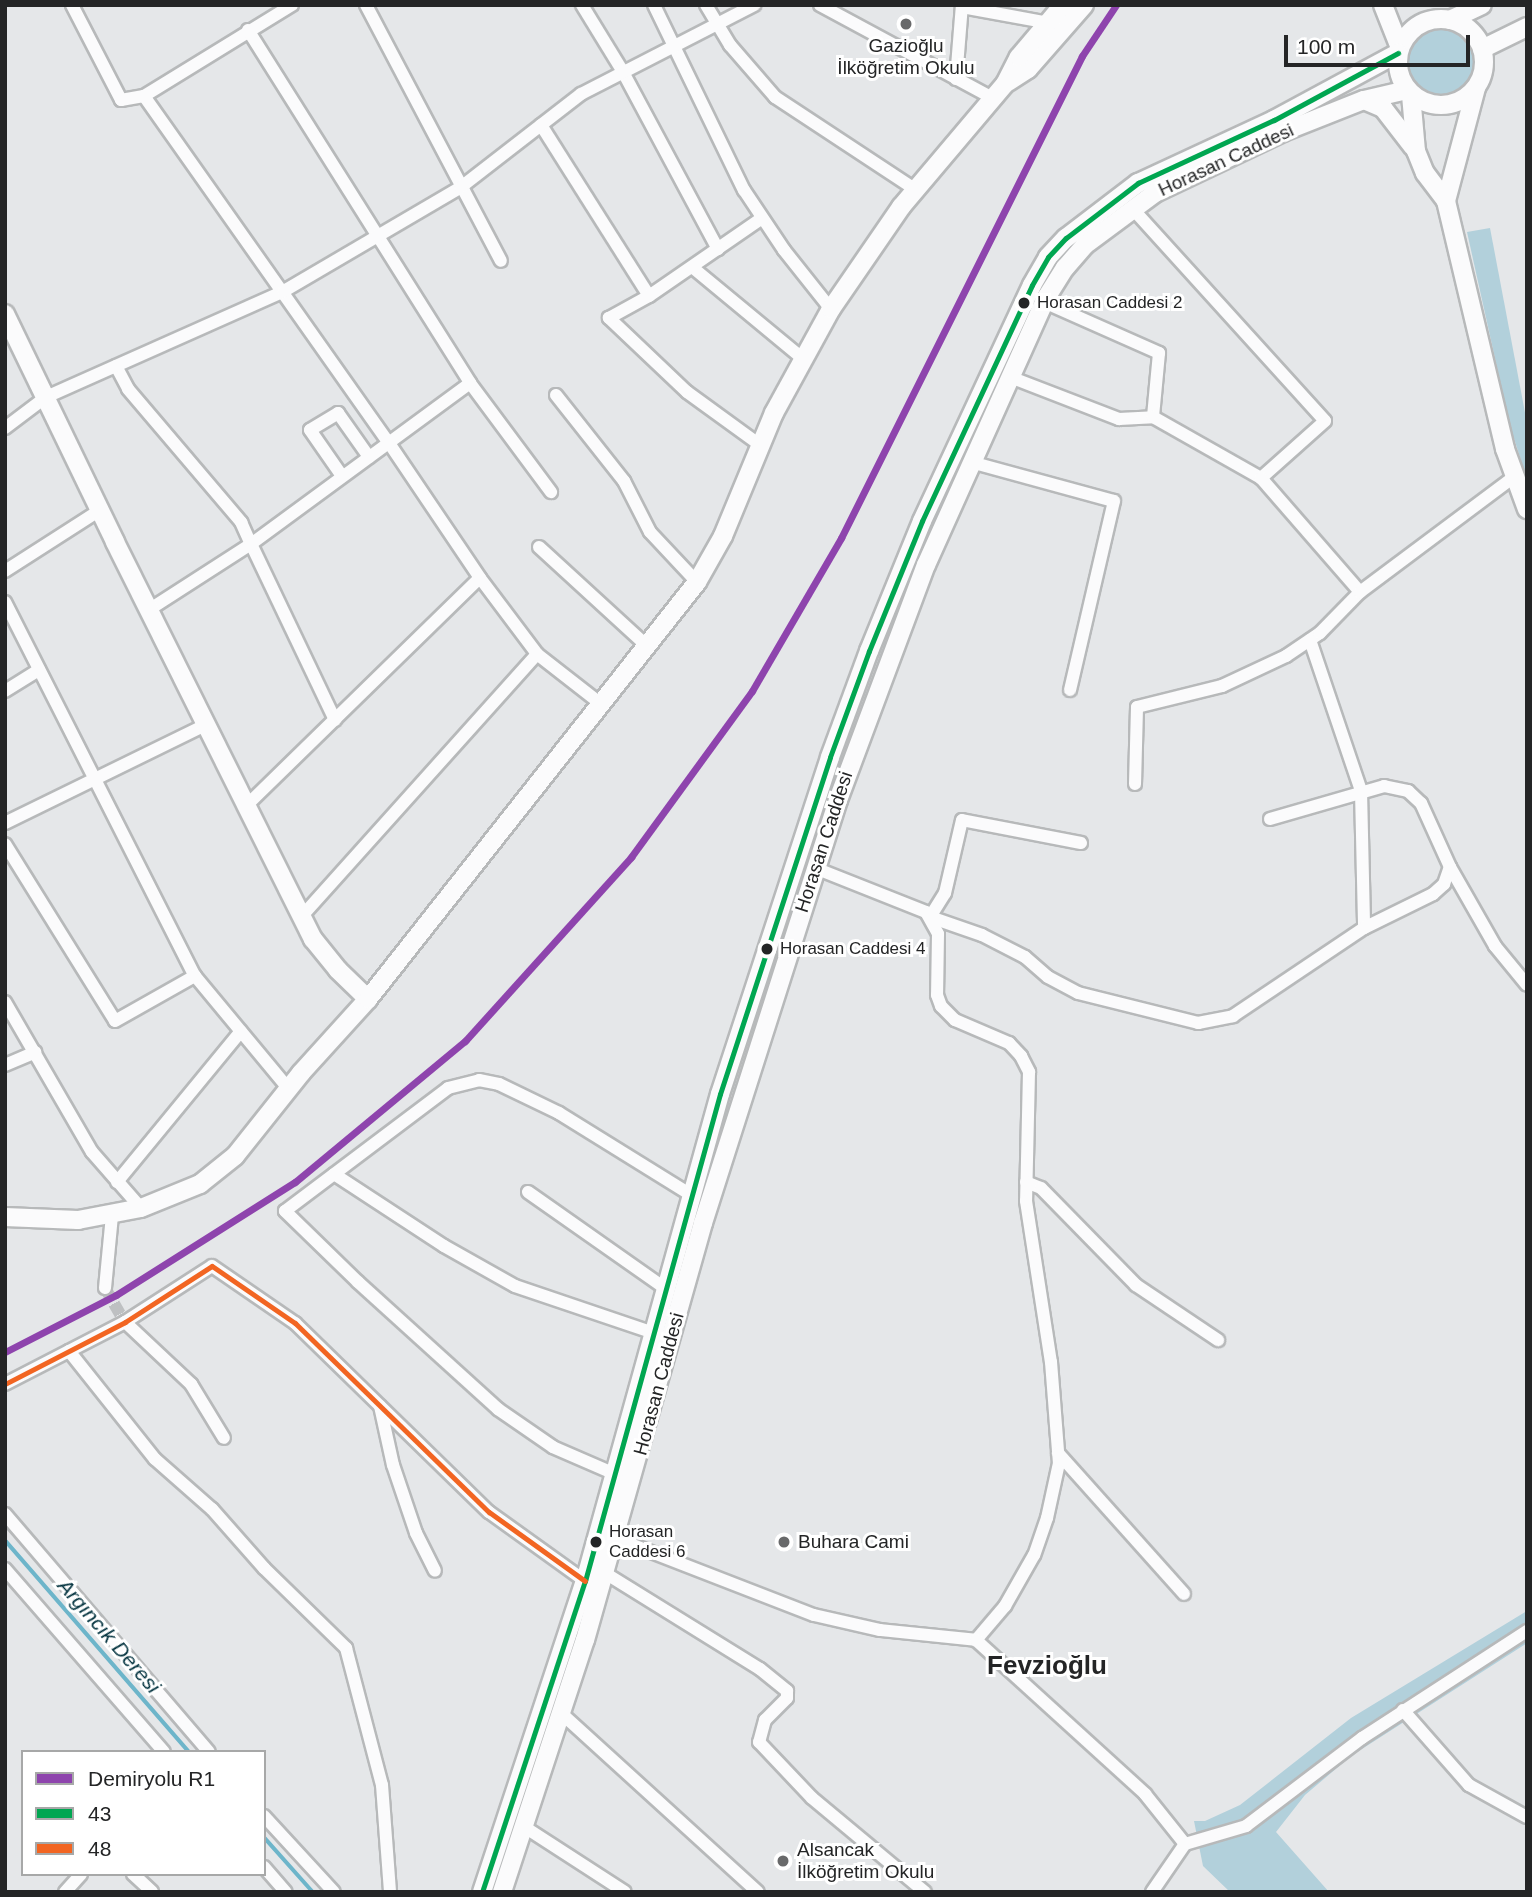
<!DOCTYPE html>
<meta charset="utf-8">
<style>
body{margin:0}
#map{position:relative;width:1532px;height:1897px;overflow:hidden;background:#e5e7e9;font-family:Helvetica,sans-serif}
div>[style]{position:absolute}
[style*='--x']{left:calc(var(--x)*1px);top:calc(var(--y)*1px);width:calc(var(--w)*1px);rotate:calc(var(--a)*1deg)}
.green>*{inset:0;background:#b2d0db}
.round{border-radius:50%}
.stream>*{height:3.5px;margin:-1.75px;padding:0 1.75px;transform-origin:1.75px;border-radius:1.75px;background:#6db5ca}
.street-tunnel>*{height:12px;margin-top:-6px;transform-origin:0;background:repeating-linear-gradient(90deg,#bec0c2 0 12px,transparent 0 18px)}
.roads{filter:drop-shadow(2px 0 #b7b9ba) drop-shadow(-2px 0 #b7b9ba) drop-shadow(0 2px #b7b9ba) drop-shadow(0 -2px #b7b9ba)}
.street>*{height:12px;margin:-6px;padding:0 6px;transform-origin:6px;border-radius:6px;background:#fbfbfc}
.secondary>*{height:18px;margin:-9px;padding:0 9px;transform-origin:9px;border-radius:9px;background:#fbfbfc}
.secondary>.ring{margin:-9px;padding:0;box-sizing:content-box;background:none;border:18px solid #fbfbfc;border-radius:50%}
.bus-1>*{height:5px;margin:-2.5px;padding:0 2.5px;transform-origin:2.5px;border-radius:2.5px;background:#00a651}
.bus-2>*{height:5px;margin:-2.5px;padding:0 2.5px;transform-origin:2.5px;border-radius:2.5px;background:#f26522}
.rail-1>*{height:7px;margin:-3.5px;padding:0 3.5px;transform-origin:3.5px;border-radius:3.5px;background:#8e44ad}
.dots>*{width:19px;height:19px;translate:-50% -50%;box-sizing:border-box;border:4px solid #fff;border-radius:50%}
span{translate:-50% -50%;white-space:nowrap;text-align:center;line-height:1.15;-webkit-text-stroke:6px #fff;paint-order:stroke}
.bus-label{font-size:17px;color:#242526}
.left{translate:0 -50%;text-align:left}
.poi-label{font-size:19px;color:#242526}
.street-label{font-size:19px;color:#242526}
.water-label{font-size:21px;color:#01313d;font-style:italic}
.district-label{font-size:26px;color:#242526;font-weight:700}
.frame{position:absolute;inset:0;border:7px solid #242526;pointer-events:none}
.legend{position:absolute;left:21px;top:1750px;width:245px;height:126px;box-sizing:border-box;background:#fff;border:2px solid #a7a8a8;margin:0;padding:9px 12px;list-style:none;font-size:21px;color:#242526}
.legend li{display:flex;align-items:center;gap:14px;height:35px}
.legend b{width:35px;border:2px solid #a7a8a8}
.scale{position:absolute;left:1284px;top:35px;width:186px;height:32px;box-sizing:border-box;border:4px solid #242526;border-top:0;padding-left:9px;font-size:21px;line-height:24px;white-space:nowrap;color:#242526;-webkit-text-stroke:5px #fff;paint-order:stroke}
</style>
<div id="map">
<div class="green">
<i class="round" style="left:1406px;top:27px;width:70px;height:70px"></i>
<i style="clip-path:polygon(1490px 228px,1527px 423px,1527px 479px,1510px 426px,1467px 232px)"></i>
<i style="clip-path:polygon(1527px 1611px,1527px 1643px,1351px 1756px,1305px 1795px,1276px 1832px,1329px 1892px,1230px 1892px,1203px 1866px,1194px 1821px,1205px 1821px,1240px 1805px,1351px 1718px)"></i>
</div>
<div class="stream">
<i style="--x:5;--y:1540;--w:281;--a:49"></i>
<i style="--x:264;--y:1837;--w:74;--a:48.3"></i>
</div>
<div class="street-tunnel">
<i style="--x:105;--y:1288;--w:39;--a:60"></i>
</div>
<div class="roads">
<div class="street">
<i style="--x:72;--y:5;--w:107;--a:62.7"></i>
<i style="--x:121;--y:100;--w:23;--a:-10"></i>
<i style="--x:292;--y:5;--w:174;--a:148.4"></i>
<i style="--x:144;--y:96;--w:425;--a:54.8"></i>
<i style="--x:389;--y:443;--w:163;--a:56"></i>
<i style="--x:480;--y:578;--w:95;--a:53.1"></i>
<i style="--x:537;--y:654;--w:80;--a:37.9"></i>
<i style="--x:366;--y:5;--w:289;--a:62.2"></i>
<i style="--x:582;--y:5;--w:79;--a:58.5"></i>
<i style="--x:623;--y:72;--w:201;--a:61.8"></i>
<i style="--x:654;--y:5;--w:206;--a:64.1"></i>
<i style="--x:744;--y:190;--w:72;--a:56.3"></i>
<i style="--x:784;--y:250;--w:75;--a:51.5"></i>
<i style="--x:706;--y:5;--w:47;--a:59"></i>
<i style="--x:730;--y:45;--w:69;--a:49.1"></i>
<i style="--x:775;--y:97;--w:169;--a:33.4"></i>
<i style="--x:820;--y:5;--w:196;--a:28.3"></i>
<i style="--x:962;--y:7;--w:88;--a:10.4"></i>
<i style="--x:248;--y:30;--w:417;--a:57.8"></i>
<i style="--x:470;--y:383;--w:136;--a:53.4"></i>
<i style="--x:956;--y:79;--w:74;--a:-85.4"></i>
<i style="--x:541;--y:125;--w:202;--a:57.7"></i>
<i style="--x:1132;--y:208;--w:287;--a:47.8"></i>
<i style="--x:1325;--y:421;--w:86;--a:138.3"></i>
<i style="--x:692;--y:267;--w:143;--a:39.6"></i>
<i style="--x:1044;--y:302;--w:126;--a:23.9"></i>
<i style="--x:1159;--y:353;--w:64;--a:95.4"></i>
<i style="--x:116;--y:366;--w:26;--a:62"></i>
<i style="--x:128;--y:389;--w:175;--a:49.6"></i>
<i style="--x:241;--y:522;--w:24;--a:66"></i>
<i style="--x:251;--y:544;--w:120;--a:147.2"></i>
<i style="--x:1010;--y:377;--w:117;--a:21.1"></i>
<i style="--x:1119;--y:419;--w:34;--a:-3"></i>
<i style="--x:1153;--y:417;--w:124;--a:29.5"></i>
<i style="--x:1261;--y:478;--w:151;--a:49"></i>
<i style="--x:556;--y:395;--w:110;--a:51.7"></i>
<i style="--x:624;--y:481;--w:57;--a:63"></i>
<i style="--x:650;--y:532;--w:69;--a:46.8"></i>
<i style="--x:5;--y:428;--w:51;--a:-37.1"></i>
<i style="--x:46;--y:397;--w:261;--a:-24"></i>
<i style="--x:284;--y:291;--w:205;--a:-30.4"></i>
<i style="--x:461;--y:187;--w:152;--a:-37.8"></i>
<i style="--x:581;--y:94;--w:195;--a:-27.2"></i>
<i style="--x:760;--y:445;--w:90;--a:-144"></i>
<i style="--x:687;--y:392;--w:108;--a:-136.5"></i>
<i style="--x:609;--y:318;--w:46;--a:-28.8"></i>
<i style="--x:649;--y:296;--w:137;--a:-34.6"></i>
<i style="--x:971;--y:462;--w:148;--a:15.3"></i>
<i style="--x:1114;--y:501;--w:194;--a:103.1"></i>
<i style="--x:342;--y:476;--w:56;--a:-124.8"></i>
<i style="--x:310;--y:430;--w:33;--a:-31"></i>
<i style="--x:338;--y:413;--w:54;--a:54.8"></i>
<i style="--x:539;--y:547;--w:148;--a:42.5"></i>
<i style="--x:5;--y:571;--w:113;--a:-32.7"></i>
<i style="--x:5;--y:602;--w:419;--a:63.1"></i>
<i style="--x:195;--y:976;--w:146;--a:50.3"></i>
<i style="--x:1310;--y:640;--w:159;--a:71.3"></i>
<i style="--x:1361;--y:791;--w:137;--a:88.7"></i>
<i style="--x:5;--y:691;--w:40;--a:-32"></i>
<i style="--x:335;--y:720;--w:195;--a:-115.5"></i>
<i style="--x:251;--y:544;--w:272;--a:-36.3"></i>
<i style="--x:1135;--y:784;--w:77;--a:-88.5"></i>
<i style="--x:1137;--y:707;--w:88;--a:-13.9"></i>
<i style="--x:1222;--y:686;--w:71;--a:-25.1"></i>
<i style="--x:1286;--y:656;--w:41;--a:-34.1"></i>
<i style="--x:1320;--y:633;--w:57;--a:-45.7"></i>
<i style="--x:1360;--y:592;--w:194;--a:-36.8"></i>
<i style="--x:247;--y:805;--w:325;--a:-44.3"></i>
<i style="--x:1270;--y:819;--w:119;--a:-16.1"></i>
<i style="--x:1384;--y:786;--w:25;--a:12"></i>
<i style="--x:1408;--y:791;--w:18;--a:43"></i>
<i style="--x:1421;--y:803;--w:70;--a:65.6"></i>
<i style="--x:1450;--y:867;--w:91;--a:60.3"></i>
<i style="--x:1495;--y:946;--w:50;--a:50.6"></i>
<i style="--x:5;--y:823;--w:225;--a:-26.1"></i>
<i style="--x:1081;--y:843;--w:121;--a:-169.1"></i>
<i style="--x:962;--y:820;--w:75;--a:103.1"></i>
<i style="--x:945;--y:893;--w:28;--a:122"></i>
<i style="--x:930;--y:917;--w:55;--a:19.1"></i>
<i style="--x:982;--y:935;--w:48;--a:27.1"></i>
<i style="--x:1025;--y:957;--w:30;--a:41"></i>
<i style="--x:1048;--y:977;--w:34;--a:28"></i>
<i style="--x:1078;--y:993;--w:124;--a:14"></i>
<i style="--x:1198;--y:1023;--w:36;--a:-11"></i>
<i style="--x:1233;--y:1016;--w:158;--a:-33.9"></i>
<i style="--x:1364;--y:928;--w:77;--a:-26.2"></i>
<i style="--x:1433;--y:894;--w:15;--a:-42"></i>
<i style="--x:1444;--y:884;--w:18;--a:-71"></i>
<i style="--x:5;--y:844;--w:208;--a:58.1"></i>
<i style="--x:115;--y:1021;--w:92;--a:-29.4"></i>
<i style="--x:815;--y:868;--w:119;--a:21.6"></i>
<i style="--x:926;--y:912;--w:25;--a:61"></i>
<i style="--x:938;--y:934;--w:61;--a:90.9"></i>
<i style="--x:937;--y:995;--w:12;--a:70"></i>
<i style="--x:941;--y:1006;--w:20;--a:45"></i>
<i style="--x:955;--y:1020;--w:59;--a:23.1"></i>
<i style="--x:1009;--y:1043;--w:18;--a:47"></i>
<i style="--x:1021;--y:1056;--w:18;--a:63"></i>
<i style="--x:1029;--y:1072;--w:129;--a:91.3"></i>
<i style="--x:1026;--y:1201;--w:163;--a:81.2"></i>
<i style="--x:1051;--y:1362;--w:101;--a:85.5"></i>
<i style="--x:1059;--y:1463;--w:56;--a:102.3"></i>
<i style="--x:1047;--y:1518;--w:39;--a:109"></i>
<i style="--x:1034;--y:1555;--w:59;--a:119.6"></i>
<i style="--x:1005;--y:1606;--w:45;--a:130.5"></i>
<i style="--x:302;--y:916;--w:352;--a:-48.1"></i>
<i style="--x:5;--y:1002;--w:173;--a:59.9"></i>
<i style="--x:92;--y:1152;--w:74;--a:48.8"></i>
<i style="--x:5;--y:1065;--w:33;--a:-23"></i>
<i style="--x:334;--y:1174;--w:131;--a:33.2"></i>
<i style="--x:444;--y:1246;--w:81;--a:29.4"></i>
<i style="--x:515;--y:1286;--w:147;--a:18.7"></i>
<i style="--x:117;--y:1182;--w:195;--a:-50.6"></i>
<i style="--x:1026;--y:1182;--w:16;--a:22"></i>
<i style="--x:1041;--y:1188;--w:136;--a:45.6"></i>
<i style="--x:1136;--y:1285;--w:99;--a:33.9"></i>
<i style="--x:528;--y:1192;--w:169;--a:35.1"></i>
<i style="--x:105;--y:1288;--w:73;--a:-84.5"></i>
<i style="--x:125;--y:1322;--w:91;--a:43.2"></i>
<i style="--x:191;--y:1384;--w:63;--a:58.6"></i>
<i style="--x:69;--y:1351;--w:138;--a:51.5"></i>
<i style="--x:155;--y:1459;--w:76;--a:41.3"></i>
<i style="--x:212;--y:1509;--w:79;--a:48.6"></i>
<i style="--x:264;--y:1568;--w:115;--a:44.3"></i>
<i style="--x:346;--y:1648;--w:142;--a:75.3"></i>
<i style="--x:382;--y:1785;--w:107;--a:85.7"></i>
<i style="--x:5;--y:1384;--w:135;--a:-27.3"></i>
<i style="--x:125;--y:1322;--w:103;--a:-32.8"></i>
<i style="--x:212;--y:1266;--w:101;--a:34.5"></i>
<i style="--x:295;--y:1323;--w:271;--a:44.3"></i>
<i style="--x:489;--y:1512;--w:118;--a:35.7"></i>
<i style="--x:380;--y:1406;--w:60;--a:77.6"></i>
<i style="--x:393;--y:1465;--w:72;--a:71.3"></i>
<i style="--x:416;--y:1533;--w:42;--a:63.4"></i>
<i style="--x:1058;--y:1453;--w:189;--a:48.2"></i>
<i style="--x:615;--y:1474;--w:68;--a:-156.5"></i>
<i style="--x:553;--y:1447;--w:67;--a:-145.4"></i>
<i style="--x:498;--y:1409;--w:189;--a:-137.8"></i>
<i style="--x:358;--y:1282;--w:102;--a:-135.8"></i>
<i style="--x:285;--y:1211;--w:204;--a:-37"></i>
<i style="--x:448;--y:1088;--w:32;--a:-14"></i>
<i style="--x:479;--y:1080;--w:20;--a:11"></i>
<i style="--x:499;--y:1084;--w:67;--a:25.8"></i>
<i style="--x:559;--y:1113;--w:155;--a:31.8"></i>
<i style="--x:5;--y:1514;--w:313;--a:49.4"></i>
<i style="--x:615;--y:1538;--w:213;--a:21.2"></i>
<i style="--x:814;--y:1615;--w:68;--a:12.8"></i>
<i style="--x:880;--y:1630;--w:97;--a:5.9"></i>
<i style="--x:976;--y:1640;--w:229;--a:42.3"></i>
<i style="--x:1145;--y:1794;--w:64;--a:51.3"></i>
<i style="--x:5;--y:1569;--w:242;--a:49"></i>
<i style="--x:605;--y:1573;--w:182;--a:31.8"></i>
<i style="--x:760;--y:1669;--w:35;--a:39"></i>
<i style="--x:787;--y:1691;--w:7;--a:90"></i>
<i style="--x:787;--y:1698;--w:31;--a:135"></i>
<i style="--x:765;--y:1720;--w:23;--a:105"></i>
<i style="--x:759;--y:1742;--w:77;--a:46.6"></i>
<i style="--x:812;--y:1798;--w:147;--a:39.8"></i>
<i style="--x:1403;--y:1710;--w:100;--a:48.7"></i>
<i style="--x:1469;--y:1785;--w:66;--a:28.9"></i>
<i style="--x:561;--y:1713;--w:266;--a:42.3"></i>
<i style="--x:264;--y:1816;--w:103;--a:47.4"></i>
<i style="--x:523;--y:1826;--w:121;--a:32.9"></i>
<i style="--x:264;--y:1867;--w:33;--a:49"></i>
<i style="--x:133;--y:1874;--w:26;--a:43"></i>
<i style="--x:65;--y:1892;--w:24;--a:-48"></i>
<i style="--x:1152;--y:1892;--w:58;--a:-55.5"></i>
<i style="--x:1185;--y:1844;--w:64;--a:-16.4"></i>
<i style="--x:1246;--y:1826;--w:146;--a:-37.2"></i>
<i style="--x:1362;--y:1738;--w:197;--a:-33"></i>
</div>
<div class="secondary">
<i style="--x:1383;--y:5;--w:46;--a:68.4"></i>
<i class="ring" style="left:1398px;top:19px;width:68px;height:68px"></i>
<i style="--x:1450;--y:20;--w:35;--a:-25"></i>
<i style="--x:1482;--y:49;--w:50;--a:-26.1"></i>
<i style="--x:1008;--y:82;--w:24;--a:-33"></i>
<i style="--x:1028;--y:69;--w:85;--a:-48.8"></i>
<i style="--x:1476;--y:88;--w:117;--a:104.9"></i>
<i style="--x:1446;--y:201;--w:255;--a:76.6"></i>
<i style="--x:1505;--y:449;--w:64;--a:69.9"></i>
<i style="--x:1411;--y:95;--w:56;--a:84.9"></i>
<i style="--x:1416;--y:151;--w:24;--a:68"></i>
<i style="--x:1425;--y:173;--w:35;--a:53"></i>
<i style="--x:1364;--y:100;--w:21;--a:23"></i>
<i style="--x:1383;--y:108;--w:49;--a:52.4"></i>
<i style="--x:5;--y:314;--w:253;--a:64.2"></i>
<i style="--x:115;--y:542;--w:444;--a:63.5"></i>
<i style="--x:313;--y:939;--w:40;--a:51"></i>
<i style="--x:338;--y:970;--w:42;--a:44"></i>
<i style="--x:5;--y:1217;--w:73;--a:2.4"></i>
<i style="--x:78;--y:1220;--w:64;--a:-10.8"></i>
<i style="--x:141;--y:1208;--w:64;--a:-22.1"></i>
<i style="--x:200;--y:1184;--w:45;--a:-38.7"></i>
<i style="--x:235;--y:1156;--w:106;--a:-51.5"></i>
<i style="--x:301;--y:1073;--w:100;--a:-47.8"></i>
<i style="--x:368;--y:999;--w:531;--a:-51.73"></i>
<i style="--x:697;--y:582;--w:53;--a:-60.5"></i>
<i style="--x:723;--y:536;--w:133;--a:-67.5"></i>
<i style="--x:774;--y:413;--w:119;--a:-61.3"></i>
<i style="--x:831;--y:309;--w:124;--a:-55.5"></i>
<i style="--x:901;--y:207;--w:161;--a:-49.8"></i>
<i style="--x:1005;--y:84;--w:30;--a:-63"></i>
<i style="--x:1019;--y:57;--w:68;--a:-49.8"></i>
<i style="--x:482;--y:1892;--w:328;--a:-71.7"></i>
<i style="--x:585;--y:1581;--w:505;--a:-74.51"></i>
<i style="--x:720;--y:1094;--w:354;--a:-71.9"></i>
<i style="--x:830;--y:757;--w:113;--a:-69.8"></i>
<i style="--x:869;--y:651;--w:140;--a:-67.8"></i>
<i style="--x:922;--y:521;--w:260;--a:-65"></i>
<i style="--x:1032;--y:285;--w:32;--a:-60"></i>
<i style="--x:1048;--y:257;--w:26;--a:-47"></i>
<i style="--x:1066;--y:238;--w:91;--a:-37.4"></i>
<i style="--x:1138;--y:183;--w:150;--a:-24.9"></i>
<i style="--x:1274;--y:120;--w:141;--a:-28.4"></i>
<i style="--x:502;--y:1892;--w:265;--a:-71.8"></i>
<i style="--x:585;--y:1640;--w:433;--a:-74.2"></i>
<i style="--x:703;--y:1223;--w:444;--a:-72.3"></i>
<i style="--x:838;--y:800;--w:251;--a:-69.5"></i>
<i style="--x:926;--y:565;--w:293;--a:-65.8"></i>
<i style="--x:1046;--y:298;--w:36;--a:-58"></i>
<i style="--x:1065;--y:268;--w:30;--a:-49"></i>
<i style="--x:1085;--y:245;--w:87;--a:-36.6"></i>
<i style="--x:1155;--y:193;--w:142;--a:-25.5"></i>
<i style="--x:1283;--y:132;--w:87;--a:-21.6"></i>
<i style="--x:1364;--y:100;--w:44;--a:-13.1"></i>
</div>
</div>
<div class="bus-1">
<i style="--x:482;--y:1892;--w:328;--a:-71.7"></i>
<i style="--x:585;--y:1581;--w:505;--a:-74.51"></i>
<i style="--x:720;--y:1094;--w:354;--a:-71.9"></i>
<i style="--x:830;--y:757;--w:113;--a:-69.8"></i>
<i style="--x:869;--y:651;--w:140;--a:-67.8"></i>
<i style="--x:922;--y:521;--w:260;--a:-65"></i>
<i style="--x:1032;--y:285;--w:32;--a:-60"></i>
<i style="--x:1048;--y:257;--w:26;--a:-47"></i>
<i style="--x:1066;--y:238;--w:91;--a:-37.4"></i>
<i style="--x:1138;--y:183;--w:150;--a:-24.9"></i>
<i style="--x:1274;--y:120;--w:141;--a:-28.4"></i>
</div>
<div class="bus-2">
<i style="--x:5;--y:1384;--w:135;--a:-27.3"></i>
<i style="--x:125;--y:1322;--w:103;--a:-32.8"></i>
<i style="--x:212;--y:1266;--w:101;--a:34.5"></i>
<i style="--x:295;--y:1323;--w:271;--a:44.3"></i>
<i style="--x:489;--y:1512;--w:118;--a:35.7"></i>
</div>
<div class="rail-1">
<i style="--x:5;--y:1352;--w:125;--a:-27.2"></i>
<i style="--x:116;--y:1295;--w:212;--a:-32.3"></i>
<i style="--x:295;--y:1182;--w:221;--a:-39.7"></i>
<i style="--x:465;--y:1041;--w:248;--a:-47.9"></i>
<i style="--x:631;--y:857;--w:205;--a:-53.9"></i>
<i style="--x:752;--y:691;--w:177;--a:-59.8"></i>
<i style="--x:841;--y:538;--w:539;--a:-63.43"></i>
<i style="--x:1082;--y:56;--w:61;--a:-56.3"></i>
</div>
<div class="dots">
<i style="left:906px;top:24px;background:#68696a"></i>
<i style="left:1024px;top:303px;background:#242526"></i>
<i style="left:767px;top:949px;background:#242526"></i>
<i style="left:596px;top:1542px;background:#242526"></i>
<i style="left:784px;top:1542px;background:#68696a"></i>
<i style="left:783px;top:1861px;background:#68696a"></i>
</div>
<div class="bus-label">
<span class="left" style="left:1037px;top:303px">Horasan Caddesi 2</span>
<span class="left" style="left:780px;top:949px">Horasan Caddesi 4</span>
<span class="left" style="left:609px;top:1542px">Horasan<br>Caddesi 6</span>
</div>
<div class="poi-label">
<span style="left:906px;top:57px">Gazioğlu<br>İlköğretim Okulu</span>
<span class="left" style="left:798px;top:1542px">Buhara Cami</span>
<span class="left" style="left:797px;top:1861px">Alsancak<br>İlköğretim Okulu</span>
</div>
<div class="street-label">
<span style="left:1226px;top:160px;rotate:-25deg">Horasan Caddesi</span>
<span style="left:824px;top:842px;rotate:-72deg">Horasan Caddesi</span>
<span style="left:659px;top:1384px;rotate:-75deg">Horasan Caddesi</span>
</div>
<div class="water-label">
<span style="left:109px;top:1636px;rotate:49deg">Argıncık Deresi</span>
</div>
<div class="district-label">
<span style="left:1047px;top:1666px">Fevzioğlu</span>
</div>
<div class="frame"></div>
<ul class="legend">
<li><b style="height:9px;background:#8e44ad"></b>Demiryolu R1</li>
<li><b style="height:9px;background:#00a651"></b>43</li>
<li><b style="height:9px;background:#f26522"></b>48</li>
</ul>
<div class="scale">100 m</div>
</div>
